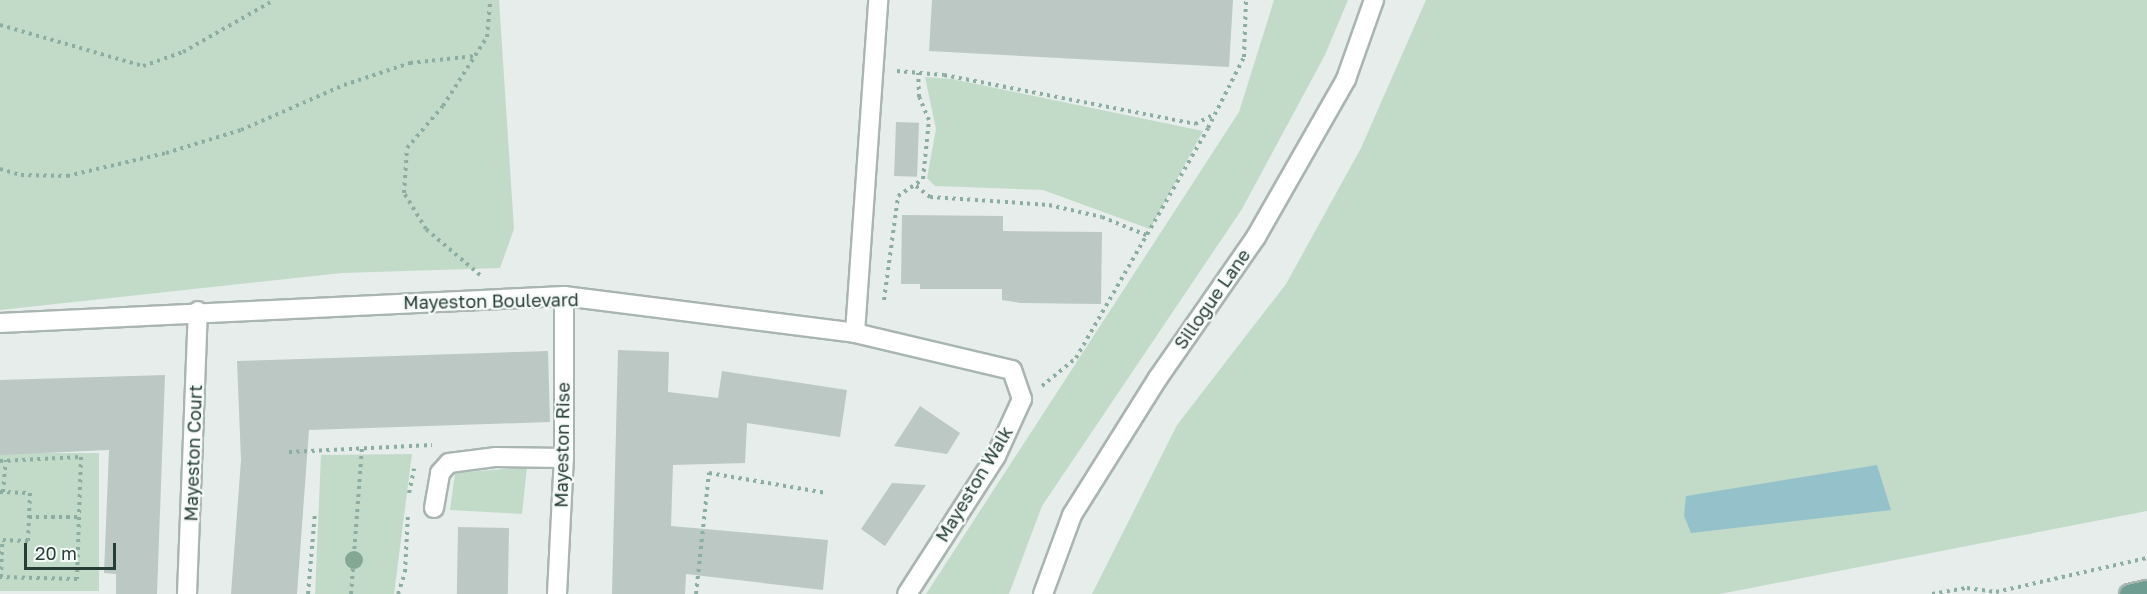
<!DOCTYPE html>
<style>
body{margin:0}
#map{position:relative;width:2147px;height:594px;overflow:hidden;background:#e6edea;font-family:"Golos Text",sans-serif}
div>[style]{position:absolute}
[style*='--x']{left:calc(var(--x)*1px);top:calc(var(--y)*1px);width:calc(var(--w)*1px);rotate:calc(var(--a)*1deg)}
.green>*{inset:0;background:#c2dbc9;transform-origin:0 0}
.water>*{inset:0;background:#95c1cb}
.building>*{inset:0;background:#bcc8c3;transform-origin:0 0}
.path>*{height:4px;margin-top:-2px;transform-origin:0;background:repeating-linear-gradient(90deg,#8bada2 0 3px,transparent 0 7.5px)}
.roads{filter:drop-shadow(2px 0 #a9b5b1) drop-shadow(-2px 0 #a9b5b1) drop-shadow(0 2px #a9b5b1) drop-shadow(0 -2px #a9b5b1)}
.minor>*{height:18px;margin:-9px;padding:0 9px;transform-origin:9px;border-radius:9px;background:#fff}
.major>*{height:18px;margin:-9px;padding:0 9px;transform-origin:9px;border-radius:9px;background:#709d92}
.trees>*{width:18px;height:18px;margin:-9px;border-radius:50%;background:#85a894}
span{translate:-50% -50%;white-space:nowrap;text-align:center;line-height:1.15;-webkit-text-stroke:4.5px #f6faf8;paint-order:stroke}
.street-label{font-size:18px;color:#273d38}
.scale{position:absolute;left:24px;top:543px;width:92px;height:27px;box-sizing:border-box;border:3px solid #273d38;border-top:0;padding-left:8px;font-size:18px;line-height:21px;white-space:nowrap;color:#273d38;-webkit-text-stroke:4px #f6faf8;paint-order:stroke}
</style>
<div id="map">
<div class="green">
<i style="clip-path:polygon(0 0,499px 0,514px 229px,500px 268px,342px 273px,0 310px)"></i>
<i style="clip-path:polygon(1274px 0,1348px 0,1325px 55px,1242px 209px,1042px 506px,1009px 594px,926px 594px,1239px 112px)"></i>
<i style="clip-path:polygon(1426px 0,2147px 0,2147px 511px,1720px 594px,1092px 594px,1177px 425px,1286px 284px,1361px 148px)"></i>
<i style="clip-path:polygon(925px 77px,952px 79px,1203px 131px,1150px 229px,1043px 190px,935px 186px,927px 178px,936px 129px)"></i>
<i style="left:99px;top:453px;width:138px;height:99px;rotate:90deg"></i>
<i style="clip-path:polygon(412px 454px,394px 594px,315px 594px,321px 455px)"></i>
<i style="clip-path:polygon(527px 467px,522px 514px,450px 510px,455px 473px)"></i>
</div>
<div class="water">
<i style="clip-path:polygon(1877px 465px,1891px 510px,1691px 533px,1684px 516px,1686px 496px)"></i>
</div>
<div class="building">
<i style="clip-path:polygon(932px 0,1233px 0,1229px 67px,929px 51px)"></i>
<i style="left:896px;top:122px;width:23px;height:54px;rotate:2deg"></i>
<i style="clip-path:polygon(902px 215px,1003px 216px,1003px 231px,1102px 232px,1101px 304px,1021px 303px,1002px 300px,1002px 289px,920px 289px,920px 284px,901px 284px)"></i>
<i style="clip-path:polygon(618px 350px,669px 352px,668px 392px,718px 398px,722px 371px,847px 390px,840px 437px,747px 423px,745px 463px,673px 465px,671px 526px,828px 540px,823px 590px,686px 574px,685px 594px,612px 594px)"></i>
<i style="clip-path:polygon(548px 351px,550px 422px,309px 430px,297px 594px,231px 594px,241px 460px,237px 361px)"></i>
<i style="clip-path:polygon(165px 375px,157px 594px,116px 594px,116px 574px,104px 573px,109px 450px,0 455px,0 380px)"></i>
<i style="clip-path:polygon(920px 406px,960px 433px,947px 454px,894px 446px)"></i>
<i style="clip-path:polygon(892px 483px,926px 485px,885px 546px,861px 529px)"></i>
<i style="left:458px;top:527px;width:51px;height:67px;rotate:1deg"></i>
</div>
<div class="path">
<i style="--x:0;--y:25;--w:149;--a:16"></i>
<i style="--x:143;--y:66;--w:42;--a:-19.3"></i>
<i style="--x:183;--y:52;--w:105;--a:-29.7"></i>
<i style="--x:897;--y:71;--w:47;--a:4.9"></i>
<i style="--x:944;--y:75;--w:256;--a:11"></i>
<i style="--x:1195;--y:124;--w:22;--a:-27"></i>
<i style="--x:0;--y:169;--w:22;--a:16"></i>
<i style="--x:21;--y:175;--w:46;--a:1.2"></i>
<i style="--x:67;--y:176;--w:102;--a:-13.1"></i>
<i style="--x:166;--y:153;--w:78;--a:-17"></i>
<i style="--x:241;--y:130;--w:112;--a:-23.6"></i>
<i style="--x:344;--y:85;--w:70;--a:-18.4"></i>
<i style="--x:410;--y:63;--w:65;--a:-6.1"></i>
<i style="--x:916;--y:186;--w:18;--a:38"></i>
<i style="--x:930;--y:197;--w:119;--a:3.8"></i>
<i style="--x:1049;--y:205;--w:54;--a:12.8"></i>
<i style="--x:1102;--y:217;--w:48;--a:22.2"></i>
<i style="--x:480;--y:275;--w:71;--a:-139.6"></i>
<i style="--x:426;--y:229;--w:42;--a:-121.4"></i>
<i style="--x:404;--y:193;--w:45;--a:-86.2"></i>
<i style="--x:407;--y:148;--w:55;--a:-49.4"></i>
<i style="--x:443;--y:106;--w:82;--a:-57.5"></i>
<i style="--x:487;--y:37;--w:37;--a:-85"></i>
<i style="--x:884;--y:300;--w:105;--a:-82.3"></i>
<i style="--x:898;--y:196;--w:30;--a:-34"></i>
<i style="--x:923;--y:179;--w:59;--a:-84.2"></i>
<i style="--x:929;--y:120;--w:25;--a:-113"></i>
<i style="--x:919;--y:97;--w:24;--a:-92"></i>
<i style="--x:1042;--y:386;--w:44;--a:-39.5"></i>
<i style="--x:1076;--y:358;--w:265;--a:-60.1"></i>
<i style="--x:1208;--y:128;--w:80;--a:-63.1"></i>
<i style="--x:1244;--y:57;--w:57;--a:-88"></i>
<i style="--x:289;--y:452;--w:143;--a:-2.8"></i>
<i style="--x:0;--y:461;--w:81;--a:-2.8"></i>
<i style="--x:81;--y:457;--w:122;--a:91.9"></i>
<i style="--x:77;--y:579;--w:77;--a:-178.5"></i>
<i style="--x:0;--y:492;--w:30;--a:2"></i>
<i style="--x:30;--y:493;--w:48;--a:92.4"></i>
<i style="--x:28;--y:541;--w:28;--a:-178"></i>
<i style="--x:3;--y:492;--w:32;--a:-85"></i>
<i style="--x:409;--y:493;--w:25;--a:-78"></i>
<i style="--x:29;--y:517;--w:50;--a:0"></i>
<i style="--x:1;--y:577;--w:37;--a:-88"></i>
<i style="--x:308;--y:594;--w:81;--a:-85.1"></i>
<i style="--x:351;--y:594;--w:146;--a:-85.7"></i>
<i style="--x:398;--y:594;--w:23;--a:-72"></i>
<i style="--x:405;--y:572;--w:59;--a:-87.1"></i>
<i style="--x:696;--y:594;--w:122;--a:-83.9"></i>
<i style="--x:709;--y:473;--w:119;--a:9.7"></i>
<i style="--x:1932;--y:594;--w:36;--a:-10"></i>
<i style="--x:1967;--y:588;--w:29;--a:8"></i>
<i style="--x:1996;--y:592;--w:155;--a:-12.7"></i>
</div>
<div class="roads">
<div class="minor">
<i style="--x:0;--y:323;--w:565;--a:-2.74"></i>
<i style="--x:564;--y:296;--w:293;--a:7.2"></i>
<i style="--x:855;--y:333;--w:161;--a:13.3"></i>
<i style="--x:1012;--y:370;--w:31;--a:71"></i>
<i style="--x:1022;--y:399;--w:63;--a:114.5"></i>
<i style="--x:996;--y:456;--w:164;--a:122.8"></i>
<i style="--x:855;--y:333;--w:334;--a:-86"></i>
<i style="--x:434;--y:508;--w:36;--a:-80"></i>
<i style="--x:440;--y:473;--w:13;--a:-48"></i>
<i style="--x:449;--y:463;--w:46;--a:-7.4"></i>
<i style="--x:495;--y:457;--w:69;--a:0.8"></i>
<i style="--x:187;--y:594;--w:283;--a:-87.8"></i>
<i style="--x:557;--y:594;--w:136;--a:-87.1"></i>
<i style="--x:564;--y:458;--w:162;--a:-90"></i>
<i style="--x:1043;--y:594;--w:84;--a:-69.8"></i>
<i style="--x:1072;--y:515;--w:162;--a:-57.9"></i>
<i style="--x:1158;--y:378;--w:172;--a:-55.2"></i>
<i style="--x:1256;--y:237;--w:182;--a:-60.3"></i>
<i style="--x:1346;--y:79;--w:84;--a:-70.5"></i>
</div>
<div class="major">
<i style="--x:2129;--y:594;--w:18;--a:-13"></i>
</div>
</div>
<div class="trees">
<i style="left:354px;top:560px"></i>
</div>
<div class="street-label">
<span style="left:1212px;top:299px;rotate:-55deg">Sillogue Lane</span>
<span style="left:491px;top:301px;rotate:-1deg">Mayeston Boulevard</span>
<span style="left:562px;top:445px;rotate:-89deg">Mayeston Rise</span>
<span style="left:193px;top:453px;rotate:-88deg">Mayeston Court</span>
<span style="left:974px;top:484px;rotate:-59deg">Mayeston Walk</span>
</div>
<div class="scale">20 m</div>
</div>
